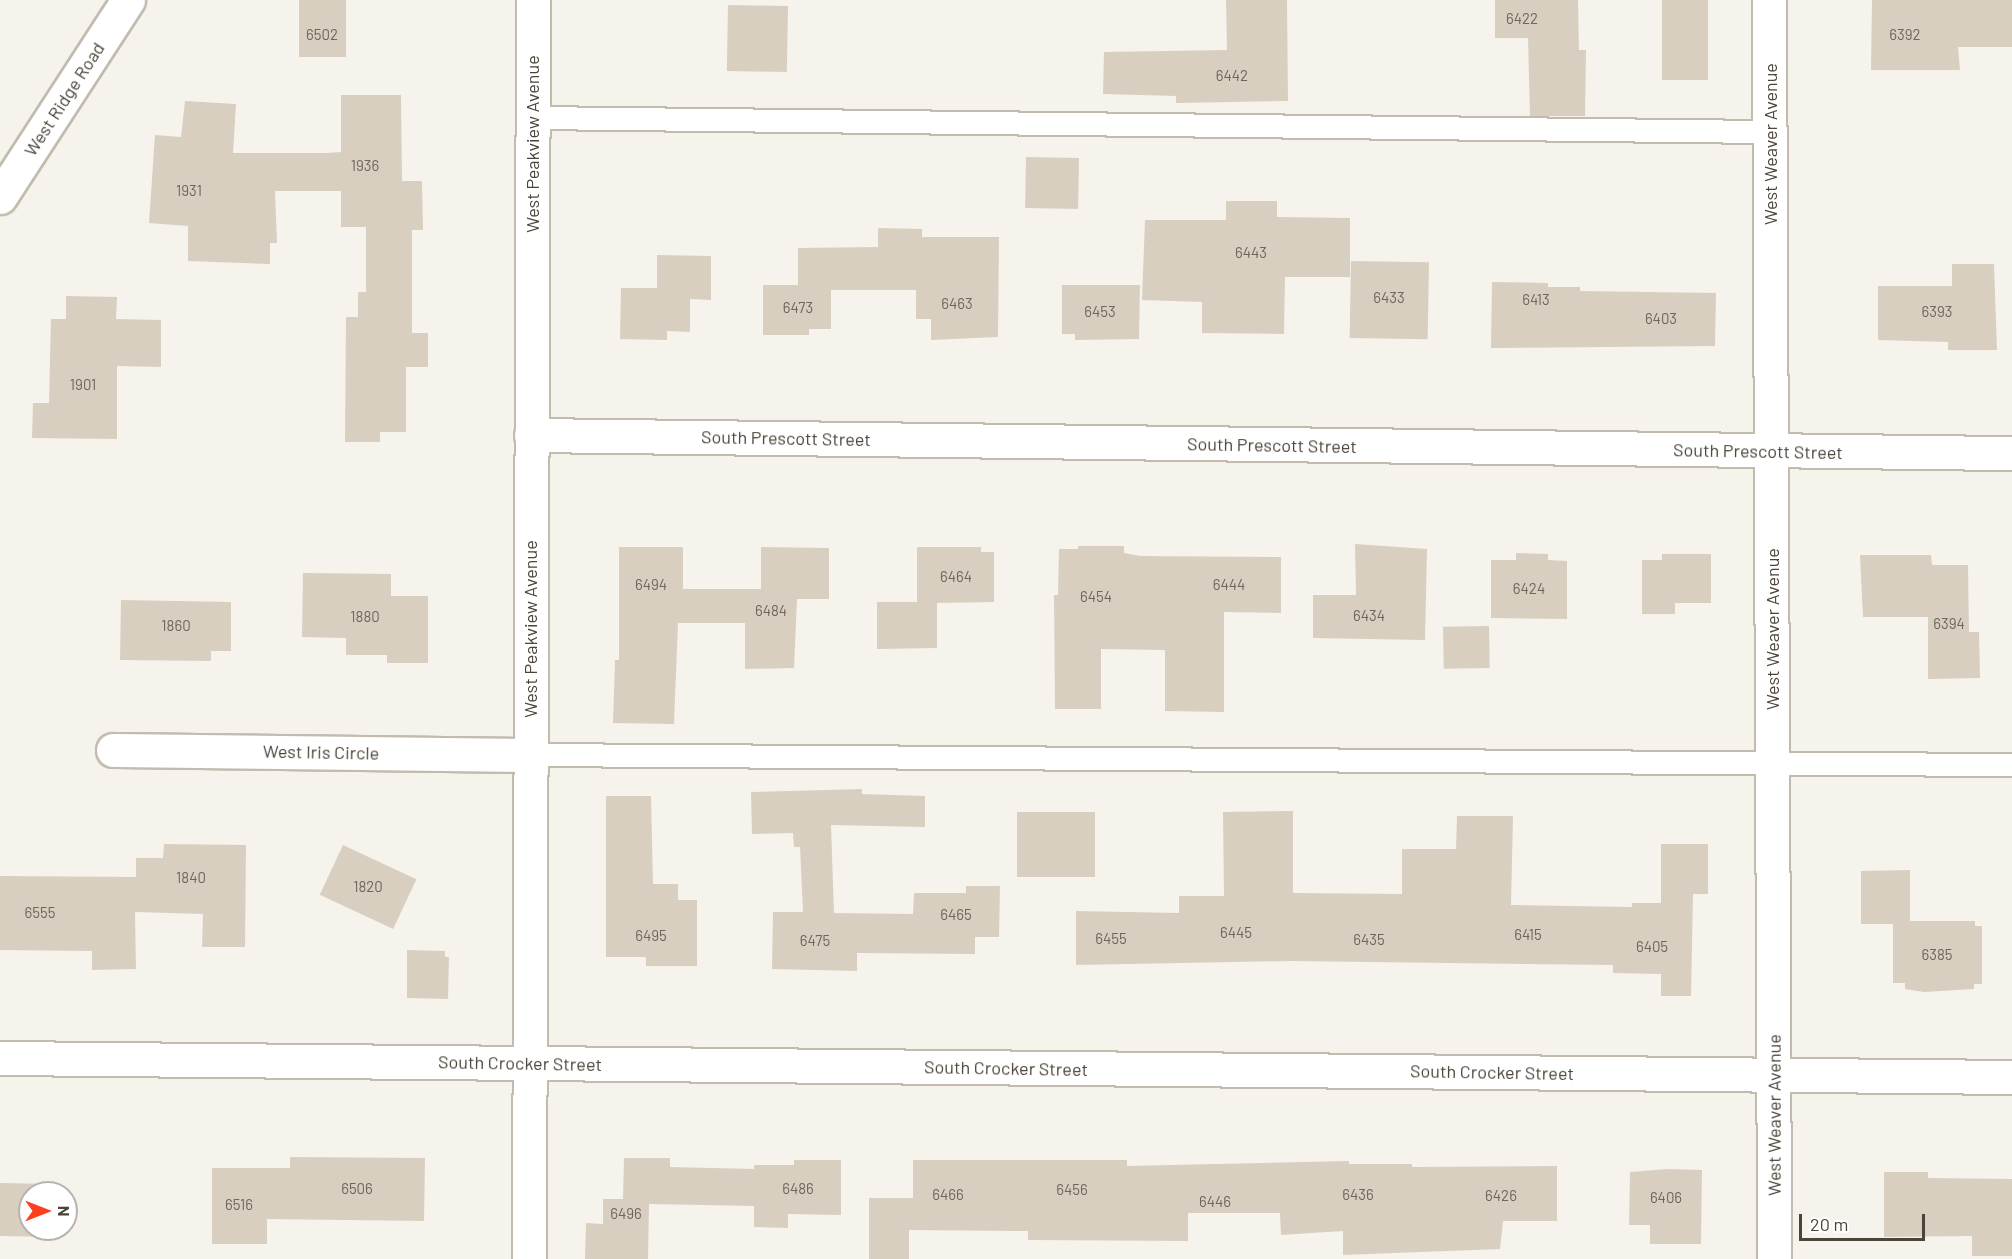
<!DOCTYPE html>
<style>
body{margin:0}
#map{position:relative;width:2012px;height:1259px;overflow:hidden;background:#f6f3ec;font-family:Barlow,sans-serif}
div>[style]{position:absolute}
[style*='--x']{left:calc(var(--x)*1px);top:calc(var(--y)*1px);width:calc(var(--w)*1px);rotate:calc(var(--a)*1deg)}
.building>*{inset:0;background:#d8cfc1;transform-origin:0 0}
.roads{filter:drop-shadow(2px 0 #c2bbae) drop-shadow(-2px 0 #c2bbae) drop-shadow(0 2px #c2bbae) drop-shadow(0 -2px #c2bbae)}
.service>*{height:22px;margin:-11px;padding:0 11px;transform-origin:11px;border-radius:11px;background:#fff}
.minor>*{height:33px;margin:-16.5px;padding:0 16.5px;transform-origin:16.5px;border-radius:16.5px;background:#fff}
.tertiary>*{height:33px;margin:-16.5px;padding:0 16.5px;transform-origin:16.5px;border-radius:16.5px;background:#fff}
span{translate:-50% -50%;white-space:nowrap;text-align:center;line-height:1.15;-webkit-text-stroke:4.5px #fff;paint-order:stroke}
.number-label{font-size:15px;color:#6e675b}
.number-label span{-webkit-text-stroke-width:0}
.street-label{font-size:18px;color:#4b4439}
.north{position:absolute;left:18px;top:1181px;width:60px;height:60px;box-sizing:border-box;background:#fff;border:2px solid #b7b4b0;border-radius:50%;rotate:90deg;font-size:16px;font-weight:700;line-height:24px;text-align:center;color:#4b4439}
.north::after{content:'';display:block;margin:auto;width:21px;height:27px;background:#fc3f1d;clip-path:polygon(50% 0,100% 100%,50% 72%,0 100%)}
.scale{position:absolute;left:1799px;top:1214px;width:126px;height:27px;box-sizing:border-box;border:3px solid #4b4439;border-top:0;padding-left:8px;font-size:18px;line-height:21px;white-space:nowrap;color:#4b4439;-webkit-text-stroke:4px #fff;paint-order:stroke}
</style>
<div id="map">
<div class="building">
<i style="left:299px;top:0;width:47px;height:57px"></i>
<i style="clip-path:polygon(1226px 0,1287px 0,1288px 101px,1176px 103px,1176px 96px,1103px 94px,1104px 52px,1227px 50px)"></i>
<i style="clip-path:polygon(1495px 0,1578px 0,1579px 50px,1586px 50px,1585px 116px,1530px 116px,1528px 38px,1495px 38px)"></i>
<i style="left:1662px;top:0;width:46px;height:80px"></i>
<i style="clip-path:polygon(1872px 0,2012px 0,2012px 47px,1958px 47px,1960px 70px,1871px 70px)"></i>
<i style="left:728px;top:5px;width:60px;height:66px;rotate:1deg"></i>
<i style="clip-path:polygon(341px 95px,401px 95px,402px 181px,422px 181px,423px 230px,412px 230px,412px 333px,428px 333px,428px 367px,406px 367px,406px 432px,380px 432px,380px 442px,345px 442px,346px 317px,358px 317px,358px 292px,366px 292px,366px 227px,341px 227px,341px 191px,275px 191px,277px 243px,270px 243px,270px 264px,188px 261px,188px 226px,149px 223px,155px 135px,181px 137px,185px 101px,236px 104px,233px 153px,327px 153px,341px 152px)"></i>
<i style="left:1026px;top:157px;width:53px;height:51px;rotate:1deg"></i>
<i style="clip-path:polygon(1226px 201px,1277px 201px,1277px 217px,1350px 218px,1350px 277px,1285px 277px,1284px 334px,1202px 333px,1202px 302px,1142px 300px,1145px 220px,1226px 220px)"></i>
<i style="clip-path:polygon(878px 228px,922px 229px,922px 237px,999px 237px,998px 337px,931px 340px,931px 319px,916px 319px,916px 290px,831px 290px,831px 329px,809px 329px,809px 335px,763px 335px,763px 285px,798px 285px,798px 248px,878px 247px)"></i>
<i style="clip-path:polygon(657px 255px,711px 256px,711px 300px,690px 299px,690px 332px,667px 331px,667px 340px,620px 339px,621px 288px,657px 288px)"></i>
<i style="left:1351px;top:261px;width:78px;height:77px;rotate:1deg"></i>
<i style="clip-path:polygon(1952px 264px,1994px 264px,1997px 350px,1948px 350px,1948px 342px,1878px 340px,1878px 286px,1952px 286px)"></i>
<i style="clip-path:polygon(1492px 282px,1548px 283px,1548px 287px,1580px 287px,1580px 291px,1716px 293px,1715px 346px,1491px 348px)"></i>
<i style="clip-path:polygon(1062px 285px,1140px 285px,1139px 339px,1075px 340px,1075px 334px,1062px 334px)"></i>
<i style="clip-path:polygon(66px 296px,117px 297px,116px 319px,161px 320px,161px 367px,117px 366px,117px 439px,32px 438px,33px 403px,49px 403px,51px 319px,66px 319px)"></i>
<i style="clip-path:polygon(1355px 544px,1427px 549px,1425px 640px,1313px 638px,1313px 595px,1356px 595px)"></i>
<i style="clip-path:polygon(1078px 546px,1124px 546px,1124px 553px,1140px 556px,1281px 557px,1281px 613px,1224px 612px,1224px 712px,1165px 711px,1165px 650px,1101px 649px,1101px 709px,1055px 709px,1054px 595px,1058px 595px,1059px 549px,1078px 549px)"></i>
<i style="clip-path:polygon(619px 547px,683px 547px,683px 589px,761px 589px,761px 547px,829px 548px,829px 599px,797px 599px,794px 668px,745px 669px,745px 623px,678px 623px,674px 724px,613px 723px,615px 660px,619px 660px)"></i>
<i style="clip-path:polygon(917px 547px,981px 547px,981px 552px,994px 552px,994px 602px,937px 603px,937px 648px,877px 649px,877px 602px,917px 602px)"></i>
<i style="clip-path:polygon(1516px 553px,1548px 554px,1548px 560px,1567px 561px,1567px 619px,1491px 618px,1491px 560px,1516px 560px)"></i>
<i style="clip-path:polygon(1662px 554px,1711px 554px,1711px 603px,1675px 603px,1675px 614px,1642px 614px,1642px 560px,1662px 560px)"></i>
<i style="clip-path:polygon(1860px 555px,1931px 555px,1932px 565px,1968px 565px,1969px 632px,1979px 632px,1980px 678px,1928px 679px,1928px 617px,1863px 617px)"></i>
<i style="clip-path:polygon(303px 573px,391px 574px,391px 596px,428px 596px,428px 663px,387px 663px,387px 655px,346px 655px,346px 638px,302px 637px)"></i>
<i style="clip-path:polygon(121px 600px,231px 602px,231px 651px,211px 651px,211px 661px,120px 660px)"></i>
<i style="left:1489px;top:626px;width:42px;height:46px;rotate:89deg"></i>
<i style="clip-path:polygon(862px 789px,862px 794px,925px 796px,925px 827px,831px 825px,834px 913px,913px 914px,914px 893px,966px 893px,966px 886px,1000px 886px,999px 937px,975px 937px,975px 954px,857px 953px,857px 971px,772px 969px,773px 912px,803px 912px,800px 847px,794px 847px,793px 833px,752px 834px,751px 792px)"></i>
<i style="clip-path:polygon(606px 796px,651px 796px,653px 884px,678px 884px,678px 900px,697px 900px,697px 966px,646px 966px,646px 957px,606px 957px)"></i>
<i style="clip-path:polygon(1293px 811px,1293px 893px,1402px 894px,1402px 849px,1456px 849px,1457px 816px,1513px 816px,1511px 905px,1632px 907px,1632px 903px,1661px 903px,1661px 844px,1708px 844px,1708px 894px,1693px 894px,1691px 996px,1661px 996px,1661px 974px,1613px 973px,1613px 965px,1292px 961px,1076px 965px,1076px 911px,1179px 913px,1179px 896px,1224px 896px,1223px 812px)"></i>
<i style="left:1095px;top:812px;width:65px;height:78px;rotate:90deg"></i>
<i style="clip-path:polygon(164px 844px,246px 845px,245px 947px,202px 947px,203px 914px,135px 912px,136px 969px,92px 970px,92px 951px,0 950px,0 876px,136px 877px,136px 858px,163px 858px)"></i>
<i style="left:343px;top:845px;width:81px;height:55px;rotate:25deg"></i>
<i style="clip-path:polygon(1910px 870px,1910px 921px,1975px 921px,1975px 926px,1982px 926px,1982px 984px,1974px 984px,1974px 989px,1924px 992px,1905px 989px,1905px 983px,1893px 983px,1893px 924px,1861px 924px,1861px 871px)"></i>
<i style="clip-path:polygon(407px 950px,445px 951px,445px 957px,449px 957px,448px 999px,407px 998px)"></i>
<i style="clip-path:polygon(290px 1157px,425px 1158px,424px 1221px,267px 1219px,267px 1244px,212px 1244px,212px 1168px,290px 1168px)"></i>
<i style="clip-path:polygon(624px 1158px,670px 1158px,670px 1167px,754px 1169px,754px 1165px,794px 1165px,794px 1160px,841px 1160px,841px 1215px,788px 1214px,788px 1228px,754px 1227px,754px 1206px,649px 1204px,648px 1259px,585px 1259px,586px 1223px,603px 1224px,603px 1199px,623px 1199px)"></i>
<i style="clip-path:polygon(913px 1160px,1127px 1160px,1127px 1166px,1349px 1161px,1349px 1164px,1412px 1164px,1412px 1167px,1557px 1166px,1557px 1221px,1503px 1221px,1500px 1249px,1343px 1255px,1343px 1231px,1281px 1235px,1280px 1213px,1188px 1213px,1188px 1241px,1028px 1240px,1028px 1231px,909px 1230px,909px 1259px,869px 1259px,869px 1198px,913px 1198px)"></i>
<i style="clip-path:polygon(1668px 1169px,1702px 1170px,1701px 1244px,1650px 1244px,1650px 1225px,1629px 1225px,1630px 1172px)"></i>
<i style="clip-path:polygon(1884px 1172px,1928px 1172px,1928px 1178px,2012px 1179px,2012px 1256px,1972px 1256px,1972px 1236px,1884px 1237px)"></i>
<i style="clip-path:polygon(0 1183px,53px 1184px,53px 1193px,30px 1193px,30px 1229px,52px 1229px,51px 1237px,0 1236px)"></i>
</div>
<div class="roads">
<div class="service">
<i style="--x:533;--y:118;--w:1237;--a:0.65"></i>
<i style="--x:529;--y:755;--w:1483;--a:0.39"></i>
</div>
<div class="minor">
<i style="--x:1769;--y:0;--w:1259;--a:89.77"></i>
<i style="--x:531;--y:435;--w:1481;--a:0.7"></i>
<i style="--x:113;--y:750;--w:416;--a:0.7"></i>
<i style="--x:0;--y:1058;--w:2012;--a:0.54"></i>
<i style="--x:529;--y:1259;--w:1259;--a:-89.82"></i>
</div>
<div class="tertiary">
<i style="--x:0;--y:197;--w:235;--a:-57"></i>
</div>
</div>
<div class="number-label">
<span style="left:1522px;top:19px">6422</span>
<span style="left:322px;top:35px">6502</span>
<span style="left:1905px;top:35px">6392</span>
<span style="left:1232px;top:76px">6442</span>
<span style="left:365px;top:166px">1936</span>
<span style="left:189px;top:191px">1931</span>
<span style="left:1251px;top:253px">6443</span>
<span style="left:1389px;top:298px">6433</span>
<span style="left:1536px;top:300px">6413</span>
<span style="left:957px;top:304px">6463</span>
<span style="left:798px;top:308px">6473</span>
<span style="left:1100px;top:312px">6453</span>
<span style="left:1937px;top:312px">6393</span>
<span style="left:1661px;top:319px">6403</span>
<span style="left:83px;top:385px">1901</span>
<span style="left:956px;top:577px">6464</span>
<span style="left:651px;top:585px">6494</span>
<span style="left:1229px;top:585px">6444</span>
<span style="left:1529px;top:589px">6424</span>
<span style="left:1096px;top:597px">6454</span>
<span style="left:771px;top:611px">6484</span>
<span style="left:1369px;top:616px">6434</span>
<span style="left:365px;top:617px">1880</span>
<span style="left:1949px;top:624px">6394</span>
<span style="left:176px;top:626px">1860</span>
<span style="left:191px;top:878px">1840</span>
<span style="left:368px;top:887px">1820</span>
<span style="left:40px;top:913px">6555</span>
<span style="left:956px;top:915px">6465</span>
<span style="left:1236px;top:933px">6445</span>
<span style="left:1528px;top:935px">6415</span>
<span style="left:651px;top:936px">6495</span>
<span style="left:1111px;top:939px">6455</span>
<span style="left:1369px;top:940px">6435</span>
<span style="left:815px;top:941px">6475</span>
<span style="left:1652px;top:947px">6405</span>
<span style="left:1937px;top:955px">6385</span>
<span style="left:357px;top:1189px">6506</span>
<span style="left:798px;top:1189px">6486</span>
<span style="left:1072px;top:1190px">6456</span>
<span style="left:948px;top:1195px">6466</span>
<span style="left:1358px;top:1195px">6436</span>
<span style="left:1501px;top:1196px">6426</span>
<span style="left:1666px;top:1198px">6406</span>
<span style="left:1215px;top:1202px">6446</span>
<span style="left:239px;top:1205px">6516</span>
<span style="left:626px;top:1214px">6496</span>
</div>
<div class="street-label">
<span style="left:64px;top:99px;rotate:-57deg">West Ridge Road</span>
<span style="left:532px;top:144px;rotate:-90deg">West Peakview Avenue</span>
<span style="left:1770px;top:144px;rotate:-90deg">West Weaver Avenue</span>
<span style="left:786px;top:438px;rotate:1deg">South Prescott Street</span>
<span style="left:1272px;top:445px;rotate:1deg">South Prescott Street</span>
<span style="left:1758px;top:451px;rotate:1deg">South Prescott Street</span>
<span style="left:530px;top:629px;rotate:-90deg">West Peakview Avenue</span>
<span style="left:1772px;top:629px;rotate:-90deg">West Weaver Avenue</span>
<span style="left:321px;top:752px;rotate:1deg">West Iris Circle</span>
<span style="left:520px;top:1063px;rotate:1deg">South Crocker Street</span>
<span style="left:1006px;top:1068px;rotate:1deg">South Crocker Street</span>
<span style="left:1492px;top:1072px;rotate:1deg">South Crocker Street</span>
<span style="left:1774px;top:1115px;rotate:-90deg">West Weaver Avenue</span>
</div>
<div class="north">N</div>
<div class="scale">20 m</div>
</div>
